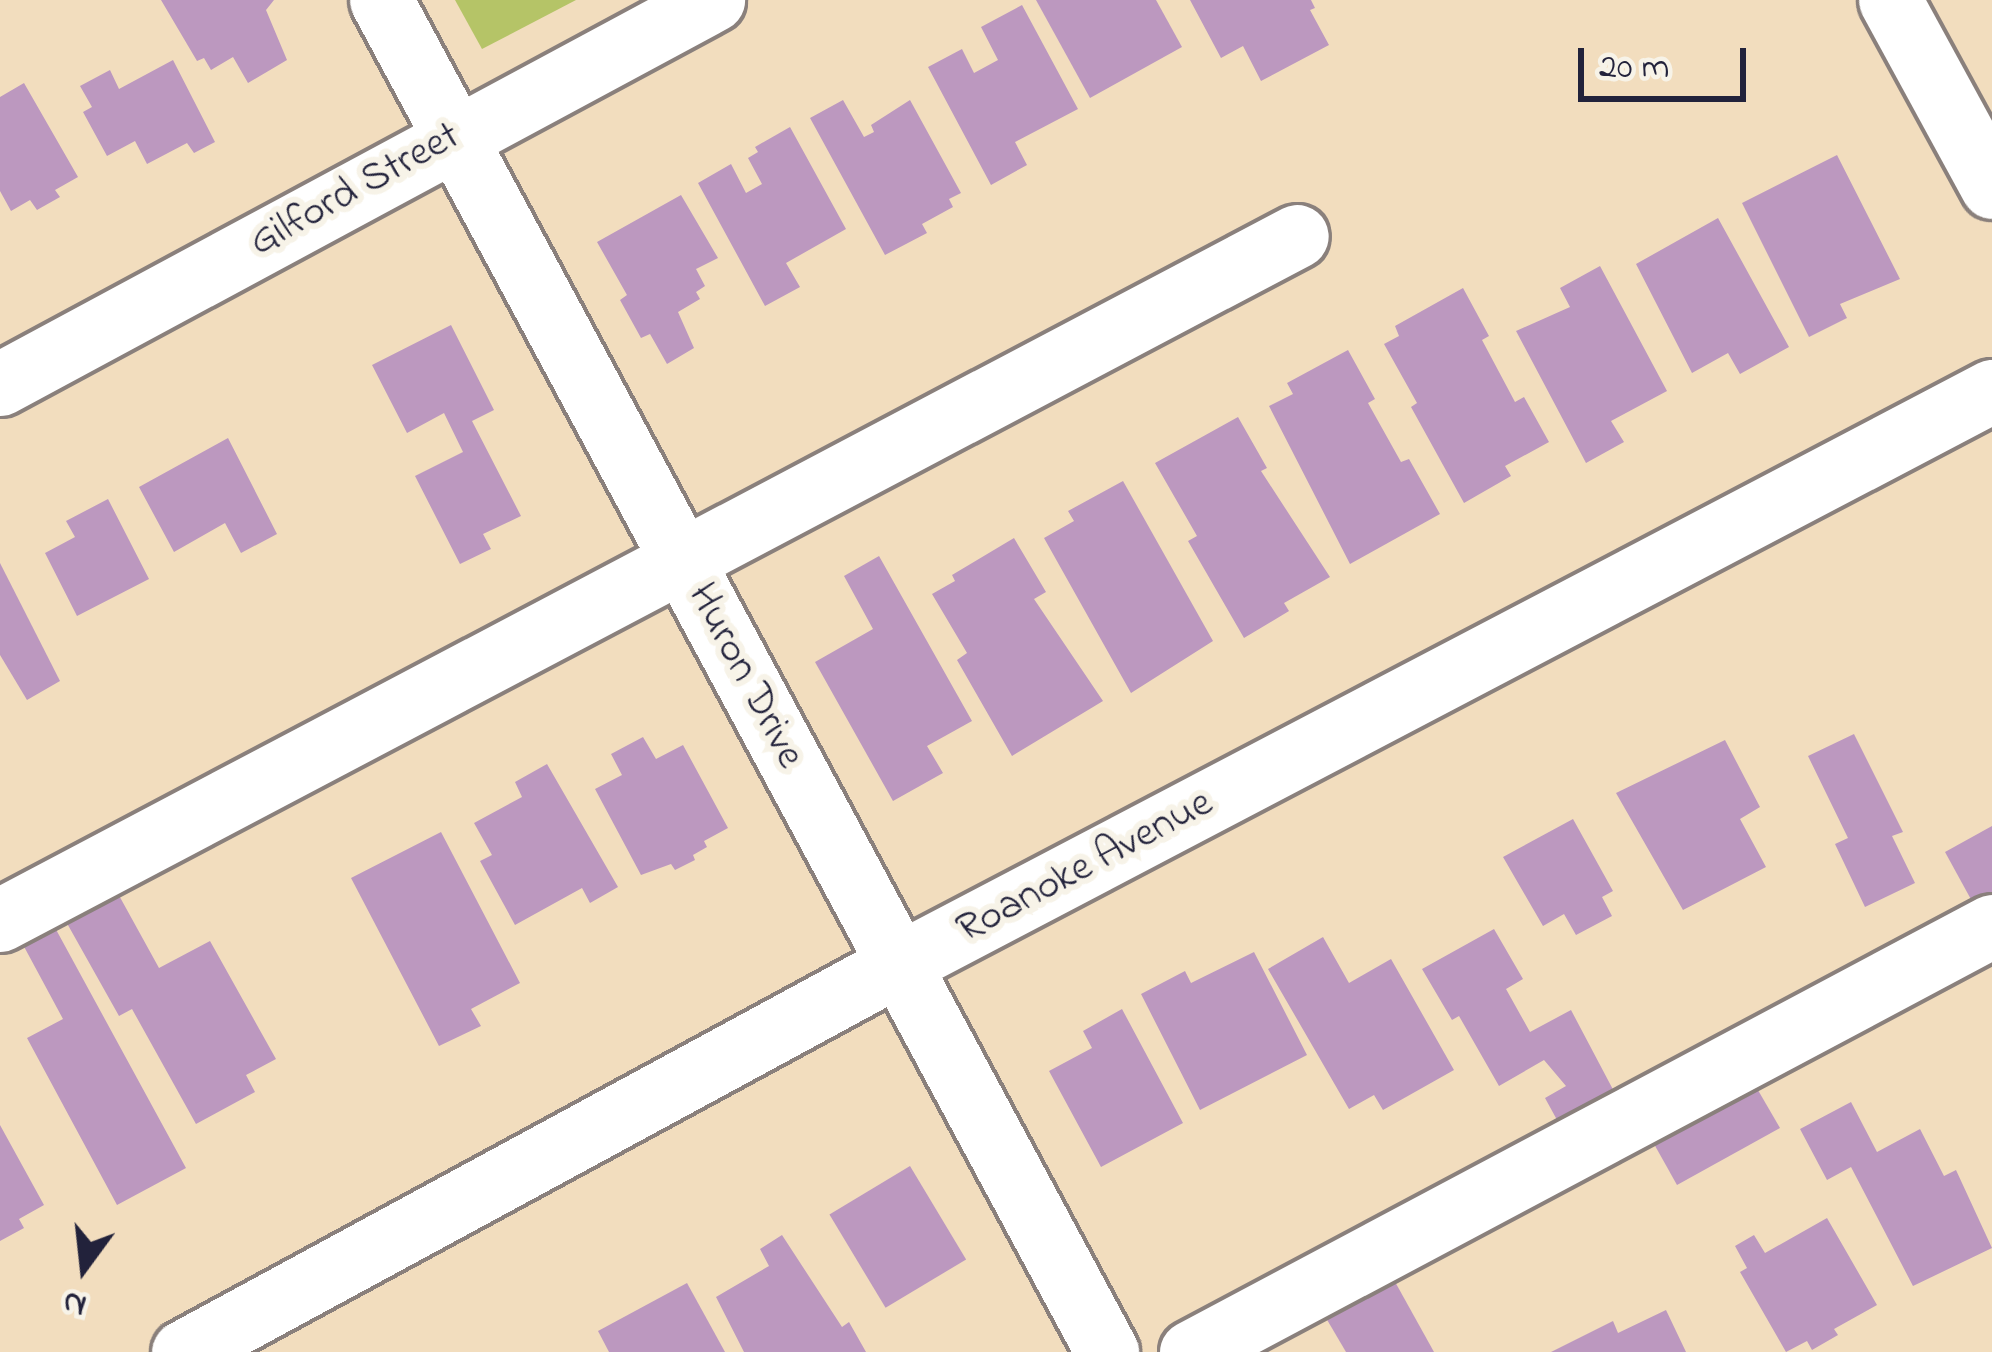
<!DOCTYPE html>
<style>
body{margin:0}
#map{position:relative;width:1992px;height:1352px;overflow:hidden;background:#f2ddbe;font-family:"Indie Flower",sans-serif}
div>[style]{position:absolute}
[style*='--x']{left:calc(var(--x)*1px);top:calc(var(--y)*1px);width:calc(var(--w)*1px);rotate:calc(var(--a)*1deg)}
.green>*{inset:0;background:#b5c467}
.building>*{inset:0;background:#bc98bf;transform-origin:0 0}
.roads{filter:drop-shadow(3px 0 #8a807c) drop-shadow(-3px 0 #8a807c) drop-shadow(0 3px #8a807c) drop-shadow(0 -3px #8a807c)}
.minor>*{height:63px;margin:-31.5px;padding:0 31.5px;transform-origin:31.5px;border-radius:31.5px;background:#fff}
span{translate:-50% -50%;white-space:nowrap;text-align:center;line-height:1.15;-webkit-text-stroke:12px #f7f3e8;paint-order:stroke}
.street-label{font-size:42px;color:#22223b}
.north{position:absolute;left:24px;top:1208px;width:120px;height:120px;-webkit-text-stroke:9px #f7f3e8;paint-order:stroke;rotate:195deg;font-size:33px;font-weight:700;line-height:48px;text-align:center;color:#22223b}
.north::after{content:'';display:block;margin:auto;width:42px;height:54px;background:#22223b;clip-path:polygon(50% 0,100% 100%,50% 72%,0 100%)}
.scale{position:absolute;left:1578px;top:48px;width:168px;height:54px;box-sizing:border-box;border:6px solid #22223b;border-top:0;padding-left:15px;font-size:36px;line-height:42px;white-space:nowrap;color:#22223b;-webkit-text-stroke:9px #f7f3e8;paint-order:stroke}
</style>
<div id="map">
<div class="green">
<i style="clip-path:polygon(455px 0,576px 0,482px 49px)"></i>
</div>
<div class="building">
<i style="clip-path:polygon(161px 0,274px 0,266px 10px,287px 60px,248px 83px,233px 57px,211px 70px,204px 58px,197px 61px)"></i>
<i style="clip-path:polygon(1036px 0,1156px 0,1182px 47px,1090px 98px)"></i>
<i style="clip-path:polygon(1190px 0,1311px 0,1315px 8px,1310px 10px,1329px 45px,1261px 81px,1243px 46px,1221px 58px)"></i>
<i style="clip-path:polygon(1022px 5px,1078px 109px,1015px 142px,1027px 165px,991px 185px,928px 67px,962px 49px,974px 73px,998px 60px,981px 27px)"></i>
<i style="clip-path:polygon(173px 60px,215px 142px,194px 153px,187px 143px,147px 164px,135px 141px,107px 156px,83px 112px,92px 107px,80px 86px,110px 70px,119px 89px)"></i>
<i style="clip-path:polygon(24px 83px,78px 177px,55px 190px,60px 197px,37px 210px,30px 200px,11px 211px,0 191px,0 97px)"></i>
<i style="clip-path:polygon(843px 100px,864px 137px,874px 132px,871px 125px,910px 100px,961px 193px,949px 199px,953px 207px,922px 224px,927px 233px,885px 255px,810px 118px)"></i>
<i style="clip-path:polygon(790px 127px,846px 229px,786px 263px,800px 287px,765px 306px,698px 183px,731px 164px,746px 193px,762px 184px,748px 158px,758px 152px,755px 147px)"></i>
<i style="clip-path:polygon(1837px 155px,1900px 279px,1840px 304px,1847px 318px,1809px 337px,1742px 203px)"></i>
<i style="clip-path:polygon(681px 195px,718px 258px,696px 269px,705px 286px,696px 292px,700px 299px,678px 312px,694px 348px,667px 364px,650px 334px,641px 338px,620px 300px,627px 295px,597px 242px)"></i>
<i style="clip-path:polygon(1718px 218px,1789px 347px,1740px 374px,1728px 353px,1692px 373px,1636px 264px)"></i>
<i style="clip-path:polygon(1600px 266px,1667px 391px,1611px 421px,1624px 442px,1586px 463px,1516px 331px,1570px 307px,1560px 288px)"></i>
<i style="clip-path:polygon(1463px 288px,1489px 336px,1482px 340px,1515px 402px,1524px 397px,1549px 442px,1505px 466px,1511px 476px,1464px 503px,1411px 407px,1417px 403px,1384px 344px,1399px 336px,1395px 326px)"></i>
<i style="clip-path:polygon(451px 325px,494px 410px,472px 421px,521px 516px,483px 534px,491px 549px,460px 564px,415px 476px,463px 452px,444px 413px,407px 433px,372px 365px)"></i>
<i style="clip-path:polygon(1348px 350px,1375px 399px,1368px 403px,1401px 462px,1409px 459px,1440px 514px,1350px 564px,1269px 406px,1293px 394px,1287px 383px)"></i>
<i style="clip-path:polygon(1238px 417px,1267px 468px,1261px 471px,1330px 577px,1284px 603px,1289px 611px,1244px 638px,1188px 541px,1197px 536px,1155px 463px)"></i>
<i style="clip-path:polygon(228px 438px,277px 534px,241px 553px,225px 523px,174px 552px,139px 487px)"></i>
<i style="clip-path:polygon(1123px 481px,1213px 641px,1131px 693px,1044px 538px,1074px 521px,1068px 511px)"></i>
<i style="clip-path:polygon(108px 499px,149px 579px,77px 616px,45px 553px,75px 537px,66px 521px)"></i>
<i style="clip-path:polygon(1014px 538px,1046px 592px,1034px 599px,1103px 701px,1012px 756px,957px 660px,967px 653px,932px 594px,955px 581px,952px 575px)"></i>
<i style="clip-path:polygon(879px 556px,972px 721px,927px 746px,943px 773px,893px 801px,815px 662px,873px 629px,844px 576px)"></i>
<i style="clip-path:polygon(0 563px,60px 681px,27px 700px,0 655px)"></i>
<i style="clip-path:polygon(1854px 734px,1903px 832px,1892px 836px,1915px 883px,1865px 907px,1835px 844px,1848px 838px,1808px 756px)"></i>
<i style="clip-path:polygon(643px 737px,656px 759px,683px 745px,728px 828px,704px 841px,707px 847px,693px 855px,695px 860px,675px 870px,671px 864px,641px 875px,595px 789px,622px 775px,611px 754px)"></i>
<i style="clip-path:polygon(1725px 740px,1760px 807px,1740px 819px,1766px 867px,1683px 910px,1616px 793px)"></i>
<i style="clip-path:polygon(547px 764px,618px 887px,590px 903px,582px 888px,515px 925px,480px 861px,492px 855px,474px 823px,522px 797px,515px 782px)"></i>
<i style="clip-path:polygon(1573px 819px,1613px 891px,1602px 897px,1612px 916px,1576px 935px,1564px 914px,1543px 926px,1503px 857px)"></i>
<i style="clip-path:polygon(1992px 826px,1992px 907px,1979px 914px,1945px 852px)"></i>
<i style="clip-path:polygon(441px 832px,520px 983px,471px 1009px,481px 1026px,439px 1046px,351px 878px)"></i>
<i style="clip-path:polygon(116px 890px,159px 968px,210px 941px,276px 1059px,246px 1075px,255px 1092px,196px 1124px,132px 1009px,119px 1016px,64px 918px)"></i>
<i style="clip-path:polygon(53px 924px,186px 1168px,117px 1205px,27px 1038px,63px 1019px,21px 941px)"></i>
<i style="clip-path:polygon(1494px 929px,1523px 979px,1506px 989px,1530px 1032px,1571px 1010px,1618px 1099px,1562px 1129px,1545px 1098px,1566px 1086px,1544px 1060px,1499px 1086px,1459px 1016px,1452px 1020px,1422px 969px)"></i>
<i style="clip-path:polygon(1323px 937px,1349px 983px,1391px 959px,1454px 1070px,1383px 1110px,1374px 1095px,1349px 1109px,1268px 969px)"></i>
<i style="clip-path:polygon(1254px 952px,1307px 1055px,1200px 1110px,1141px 994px,1185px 971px,1191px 983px)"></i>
<i style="clip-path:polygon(1122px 1009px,1183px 1123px,1101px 1167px,1049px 1071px,1092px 1048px,1083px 1031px)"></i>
<i style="clip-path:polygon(1755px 1085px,1780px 1128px,1677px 1185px,1649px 1135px)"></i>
<i style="clip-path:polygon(1851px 1102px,1877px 1152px,1920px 1129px,1944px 1176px,1956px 1170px,1992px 1248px,1913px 1286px,1851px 1167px,1827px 1180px,1800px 1129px)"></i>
<i style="clip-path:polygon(0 1125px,44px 1205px,19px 1219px,24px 1228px,0 1241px)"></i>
<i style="left:910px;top:1166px;width:109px;height:94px;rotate:59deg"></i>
<i style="clip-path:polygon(1827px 1218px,1877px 1305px,1834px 1329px,1838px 1335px,1812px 1350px,1807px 1341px,1786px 1352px,1740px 1272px,1747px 1268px,1735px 1246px,1754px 1235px,1765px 1253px)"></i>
<i style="clip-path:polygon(782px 1235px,842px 1327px,849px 1322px,866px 1352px,744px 1352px,716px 1297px,769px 1266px,760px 1249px)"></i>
<i style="clip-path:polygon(1394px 1280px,1434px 1352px,1346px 1352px,1326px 1318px)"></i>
<i style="clip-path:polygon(687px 1283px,725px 1352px,609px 1352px,598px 1331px)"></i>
<i style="clip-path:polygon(1666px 1310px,1686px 1352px,1551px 1352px,1613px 1321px,1618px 1333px)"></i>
</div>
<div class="roads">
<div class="minor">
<i style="--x:381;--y:0;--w:1535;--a:61.76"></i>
<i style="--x:1890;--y:0;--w:213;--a:61.4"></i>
<i style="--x:0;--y:384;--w:810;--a:-28.31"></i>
<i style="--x:0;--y:920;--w:1466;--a:-27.81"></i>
<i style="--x:183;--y:1352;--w:814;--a:-28.45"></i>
<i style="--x:899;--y:964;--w:1234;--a:-27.67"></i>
<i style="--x:1191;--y:1352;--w:907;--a:-28.01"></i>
</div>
</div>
<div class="street-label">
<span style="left:355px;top:190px;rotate:-29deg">Gilford Street</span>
<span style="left:745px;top:676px;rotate:62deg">Huron Drive</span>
<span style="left:1085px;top:867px;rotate:-28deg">Roanoke Avenue</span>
</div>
<div class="north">N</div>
<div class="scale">20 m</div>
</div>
